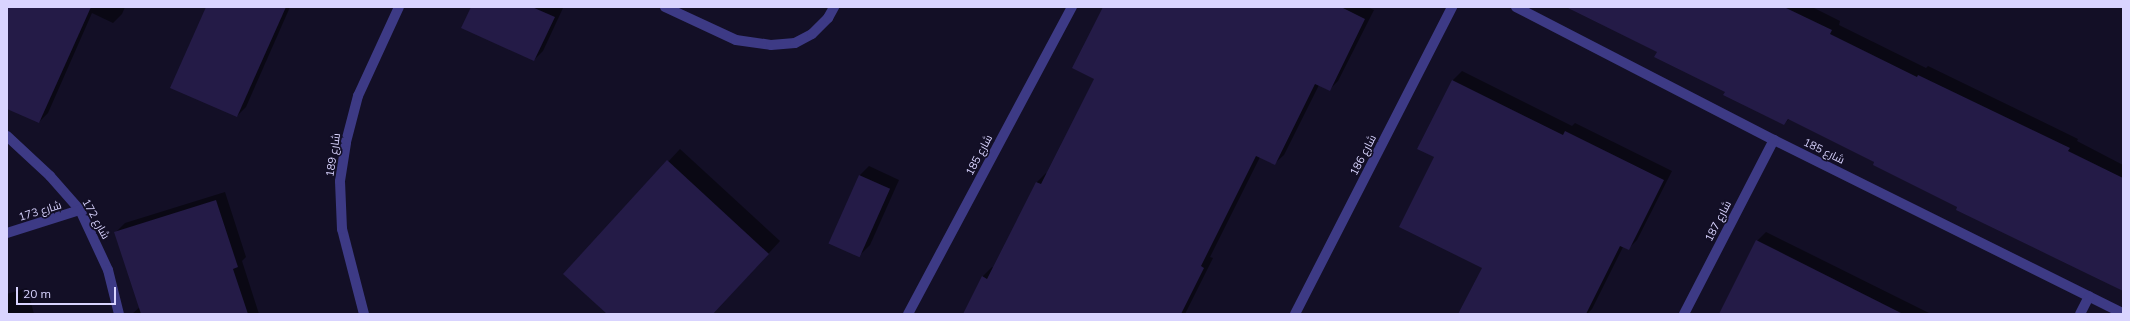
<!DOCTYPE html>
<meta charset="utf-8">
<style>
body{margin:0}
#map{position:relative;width:2130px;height:321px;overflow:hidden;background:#130f26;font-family:Mulish,Cairo,sans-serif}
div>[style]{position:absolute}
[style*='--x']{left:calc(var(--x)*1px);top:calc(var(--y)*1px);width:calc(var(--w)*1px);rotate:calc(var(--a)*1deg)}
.shadow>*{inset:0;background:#0007}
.building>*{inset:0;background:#241b47;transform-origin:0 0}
.service>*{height:10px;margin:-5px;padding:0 5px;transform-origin:5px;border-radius:5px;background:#3d3a85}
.minor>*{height:10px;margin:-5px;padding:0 5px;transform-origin:5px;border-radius:5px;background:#3d3a85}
span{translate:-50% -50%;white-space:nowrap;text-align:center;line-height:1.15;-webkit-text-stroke:3.5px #130f26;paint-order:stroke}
.street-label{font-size:11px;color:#d9d4ff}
.frame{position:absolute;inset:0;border:8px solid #d9d4ff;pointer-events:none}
.scale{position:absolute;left:16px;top:287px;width:100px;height:18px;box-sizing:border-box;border:2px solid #d9d4ff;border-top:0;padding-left:5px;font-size:12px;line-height:14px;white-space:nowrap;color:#d9d4ff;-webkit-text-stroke:3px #130f26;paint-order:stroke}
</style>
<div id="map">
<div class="shadow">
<i style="clip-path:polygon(7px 7px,125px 7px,122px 14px,113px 23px,92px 13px,48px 113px,39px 122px,7px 108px)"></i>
<i style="clip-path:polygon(207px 7px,290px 7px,246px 107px,237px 116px)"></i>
<i style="clip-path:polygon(472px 7px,561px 7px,563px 8px,543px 51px,534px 60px)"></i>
<i style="clip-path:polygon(1104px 7px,1367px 7px,1374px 10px,1338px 81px,1329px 90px,1319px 85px,1284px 155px,1274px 164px,1260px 157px,1210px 257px,1213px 258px,1185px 314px,964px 314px,983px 276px,992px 267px,994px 268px,1037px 182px,1046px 173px,1047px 174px,1095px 78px)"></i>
<i style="clip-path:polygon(1572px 7px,1812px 7px,1840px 21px,1839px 25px,1926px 68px,1928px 66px,2078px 139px,2077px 141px,2123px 165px,2123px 291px,1790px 118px,1784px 124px,1658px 52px)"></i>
<i style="clip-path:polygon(1462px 71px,1572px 126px,1575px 123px,1672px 171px,1637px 240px,1628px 249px,1623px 247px,1592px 309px,1587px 314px,1459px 314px,1483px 267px,1435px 157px,1419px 149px,1453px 80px)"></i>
<i style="clip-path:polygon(680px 149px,780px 241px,713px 314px,608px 314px,564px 274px)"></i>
<i style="clip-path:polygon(869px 166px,899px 180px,870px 245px,861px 254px,834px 244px,860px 175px)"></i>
<i style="clip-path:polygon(225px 192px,246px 257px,242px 261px,259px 314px,132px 314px,140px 307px,116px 232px,125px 223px)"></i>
<i style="clip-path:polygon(1766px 232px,1931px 314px,1732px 314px,1757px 241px)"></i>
<i style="clip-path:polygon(27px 288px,34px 314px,7px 314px,7px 294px)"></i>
</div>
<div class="building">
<i style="clip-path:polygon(7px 7px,91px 7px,39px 123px,7px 109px)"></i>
<i style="clip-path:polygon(206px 7px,286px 7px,237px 117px,170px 88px)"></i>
<i style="clip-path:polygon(471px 7px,532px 7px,555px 17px,534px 61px,461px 28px)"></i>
<i style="clip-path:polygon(1103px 7px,1341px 7px,1365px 19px,1330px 91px,1315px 84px,1275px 165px,1256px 156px,1201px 266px,1204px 268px,1181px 314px,963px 314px,982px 276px,987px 279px,1036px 182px,1041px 184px,1094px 79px,1072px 68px)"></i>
<i style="clip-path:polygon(1566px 7px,1784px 7px,1832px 30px,1830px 34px,1917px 77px,1918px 75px,2070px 148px,2068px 151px,2123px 178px,2123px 291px,1956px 210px,1957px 207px,1873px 165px,1874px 162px,1788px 119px,1784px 125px,1723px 95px,1725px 92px,1654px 57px,1657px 52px)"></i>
<i style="clip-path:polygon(1452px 80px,1563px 135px,1565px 131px,1664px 180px,1629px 250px,1620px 246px,1586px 314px,1458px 314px,1482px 268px,1399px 227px,1434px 157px,1417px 149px)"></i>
<i style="clip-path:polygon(667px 160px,769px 254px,713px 314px,607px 314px,563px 274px)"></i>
<i style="left:859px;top:175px;width:34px;height:75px;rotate:24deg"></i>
<i style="clip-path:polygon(216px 200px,238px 267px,233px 269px,248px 314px,141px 314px,114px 232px)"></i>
<i style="clip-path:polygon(1756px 240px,1903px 314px,1719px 314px)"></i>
</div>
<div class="service">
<i style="--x:665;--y:7;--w:78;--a:24.9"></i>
<i style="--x:736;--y:40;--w:35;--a:8"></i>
<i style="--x:771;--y:45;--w:24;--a:-5"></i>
<i style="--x:795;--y:43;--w:19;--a:-28"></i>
<i style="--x:812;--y:34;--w:23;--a:-45"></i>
<i style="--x:828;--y:18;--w:13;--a:-61"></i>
</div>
<div class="minor">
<i style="--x:1516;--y:7;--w:290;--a:27.3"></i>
<i style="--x:1774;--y:140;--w:390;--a:26.4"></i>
<i style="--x:7;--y:136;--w:59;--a:42.9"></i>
<i style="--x:50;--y:176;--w:45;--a:48.6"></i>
<i style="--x:80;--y:210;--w:66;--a:65"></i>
<i style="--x:108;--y:270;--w:45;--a:76"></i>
<i style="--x:7;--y:233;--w:77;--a:-17.5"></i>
<i style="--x:364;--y:314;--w:88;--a:-104.5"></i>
<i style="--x:342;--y:229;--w:48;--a:-92.4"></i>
<i style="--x:340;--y:181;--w:39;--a:-81"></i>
<i style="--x:346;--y:142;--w:48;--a:-75.4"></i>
<i style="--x:358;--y:96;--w:98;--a:-65.3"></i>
<i style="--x:908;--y:314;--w:348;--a:-61.9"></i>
<i style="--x:1295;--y:314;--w:345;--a:-62.9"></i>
<i style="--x:1684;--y:314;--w:196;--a:-62.7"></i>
<i style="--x:2080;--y:314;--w:20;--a:-63"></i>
</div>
<div class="street-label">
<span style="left:1824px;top:151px;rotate:26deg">شارع 185</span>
<span style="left:333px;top:155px;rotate:-81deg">شارع 189</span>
<span style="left:979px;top:155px;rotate:-62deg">شارع 185</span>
<span style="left:1363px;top:155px;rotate:-63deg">شارع 186</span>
<span style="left:40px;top:211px;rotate:-17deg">شارع 173</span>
<span style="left:96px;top:219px;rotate:61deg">شارع 172</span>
<span style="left:1718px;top:221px;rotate:-63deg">شارع 187</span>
</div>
<div class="frame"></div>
<div class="scale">20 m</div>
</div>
